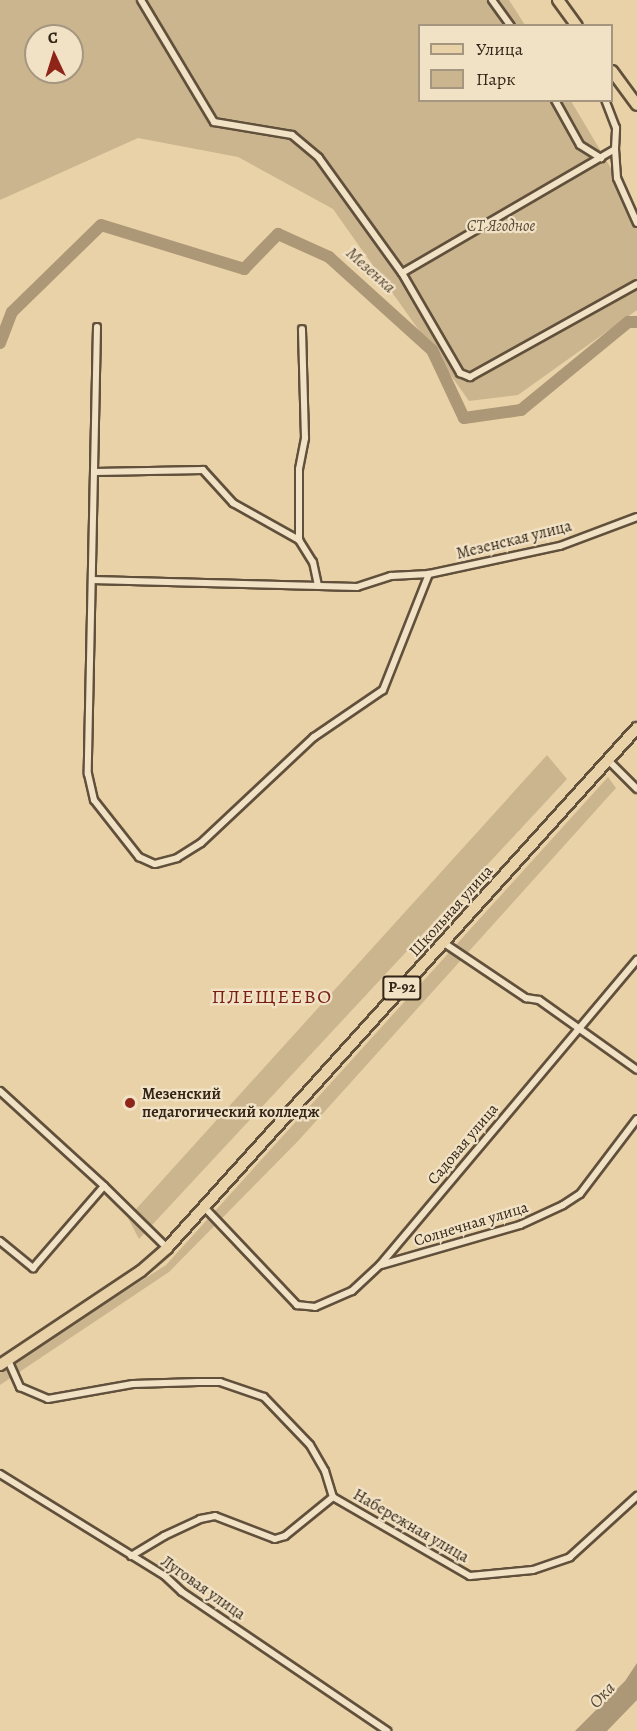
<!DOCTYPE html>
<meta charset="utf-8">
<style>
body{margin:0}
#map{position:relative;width:637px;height:1731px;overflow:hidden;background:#ead2a8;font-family:Alegreya,serif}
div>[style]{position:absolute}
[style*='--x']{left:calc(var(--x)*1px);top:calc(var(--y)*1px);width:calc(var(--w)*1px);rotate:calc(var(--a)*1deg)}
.green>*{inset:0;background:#cbb58f}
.water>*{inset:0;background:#ac9777}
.river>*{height:12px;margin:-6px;padding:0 6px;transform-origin:6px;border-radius:6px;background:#ac9777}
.roads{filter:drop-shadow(2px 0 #61503b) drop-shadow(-2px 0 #61503b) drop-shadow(0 2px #61503b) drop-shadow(0 -2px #61503b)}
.street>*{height:6px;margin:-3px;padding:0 3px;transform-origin:3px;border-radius:3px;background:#f1e2c6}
.primary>*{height:10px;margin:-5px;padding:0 5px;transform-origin:5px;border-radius:5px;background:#ead2a8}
.dots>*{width:16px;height:16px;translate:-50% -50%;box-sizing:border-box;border:3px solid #f1e2c6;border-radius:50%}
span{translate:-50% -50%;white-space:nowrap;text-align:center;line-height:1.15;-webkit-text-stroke:4.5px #f1e2c6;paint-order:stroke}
.shield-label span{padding:2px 4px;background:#f1e2c6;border:2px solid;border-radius:4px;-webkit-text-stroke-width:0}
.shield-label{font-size:15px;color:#332517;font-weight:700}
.park-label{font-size:16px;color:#594935;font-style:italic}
.street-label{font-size:16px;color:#332517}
.poi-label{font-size:16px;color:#332517;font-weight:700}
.left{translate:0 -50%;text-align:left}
.water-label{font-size:18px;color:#574734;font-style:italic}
.quarter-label{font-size:20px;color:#7a1f14;letter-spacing:1.5px}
.legend{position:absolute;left:418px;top:24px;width:195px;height:78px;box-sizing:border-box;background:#f1e2c6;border:2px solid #a59680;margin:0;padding:8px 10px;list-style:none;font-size:18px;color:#332517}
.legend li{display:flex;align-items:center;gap:12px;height:30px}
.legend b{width:30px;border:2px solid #a59680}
.north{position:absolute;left:24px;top:24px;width:60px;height:60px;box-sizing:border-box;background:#f1e2c6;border:2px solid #a59680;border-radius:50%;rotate:356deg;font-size:16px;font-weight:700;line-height:24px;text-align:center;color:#332517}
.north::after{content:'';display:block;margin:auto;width:21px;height:27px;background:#8f2418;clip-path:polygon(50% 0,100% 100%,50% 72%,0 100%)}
</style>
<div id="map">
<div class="green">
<i style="clip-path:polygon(evenodd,0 0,509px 0,525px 25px,420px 26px,420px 100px,571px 101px,637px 212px,637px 310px,518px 395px,469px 401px,333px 209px,238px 157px,138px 138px,0 200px,0 0,36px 36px,72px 36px,72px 72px,36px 72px,36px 36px)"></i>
<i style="clip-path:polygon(547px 755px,567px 779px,139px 1239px,128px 1218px)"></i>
<i style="clip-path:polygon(608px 777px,616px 788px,299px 1140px,169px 1272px,0 1385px,0 1371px,166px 1265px)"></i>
</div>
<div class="water">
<i style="clip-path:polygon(637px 1663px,637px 1700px,607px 1731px,575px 1731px,625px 1681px)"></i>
</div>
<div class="river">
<i style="--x:0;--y:343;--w:33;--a:-69"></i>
<i style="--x:12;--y:312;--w:124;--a:-44.3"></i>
<i style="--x:101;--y:225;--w:150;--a:17.1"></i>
<i style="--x:244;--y:269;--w:49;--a:-45.8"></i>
<i style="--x:278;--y:234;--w:56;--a:24.3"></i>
<i style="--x:329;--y:257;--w:139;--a:42.1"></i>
<i style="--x:432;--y:350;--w:75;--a:64.8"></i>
<i style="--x:464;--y:418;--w:58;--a:-8"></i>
<i style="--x:521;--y:410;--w:139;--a:-39.4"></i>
<i style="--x:628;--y:322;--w:9;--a:0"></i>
</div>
<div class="roads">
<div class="street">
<i style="--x:141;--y:0;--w:142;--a:59.1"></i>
<i style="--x:214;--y:122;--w:79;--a:9.5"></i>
<i style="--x:292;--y:135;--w:35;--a:40"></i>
<i style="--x:319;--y:158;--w:142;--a:54.2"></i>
<i style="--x:402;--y:273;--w:246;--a:-30.2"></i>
<i style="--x:615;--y:149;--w:21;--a:-87"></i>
<i style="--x:616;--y:128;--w:30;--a:-111"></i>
<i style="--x:492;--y:0;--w:32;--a:54"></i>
<i style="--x:555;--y:100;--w:51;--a:60.9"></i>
<i style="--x:580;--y:145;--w:25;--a:32"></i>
<i style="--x:615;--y:149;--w:29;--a:86"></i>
<i style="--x:617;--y:178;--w:49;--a:66"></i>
<i style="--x:402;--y:273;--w:116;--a:59.9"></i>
<i style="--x:460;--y:373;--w:11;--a:22"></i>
<i style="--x:470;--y:377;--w:191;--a:-29.1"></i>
<i style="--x:97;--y:327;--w:447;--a:91.2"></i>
<i style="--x:88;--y:774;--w:27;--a:77"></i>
<i style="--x:94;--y:800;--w:73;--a:51.7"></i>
<i style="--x:139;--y:857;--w:17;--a:24"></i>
<i style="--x:155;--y:864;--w:23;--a:-15"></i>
<i style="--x:177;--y:858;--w:28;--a:-32"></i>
<i style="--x:201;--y:843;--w:155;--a:-43.2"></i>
<i style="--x:314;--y:737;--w:83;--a:-34.3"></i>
<i style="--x:383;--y:690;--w:125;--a:-68.4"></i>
<i style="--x:95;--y:472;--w:108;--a:-1.1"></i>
<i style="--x:203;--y:470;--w:45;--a:47.7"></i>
<i style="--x:233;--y:503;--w:76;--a:29.3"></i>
<i style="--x:299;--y:540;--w:26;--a:58"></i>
<i style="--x:313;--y:562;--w:24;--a:78"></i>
<i style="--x:299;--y:540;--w:71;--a:-90"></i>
<i style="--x:299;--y:469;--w:32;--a:-79"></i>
<i style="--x:305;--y:438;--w:109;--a:-91.6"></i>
<i style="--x:92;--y:580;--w:265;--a:1.5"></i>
<i style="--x:357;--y:587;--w:36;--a:-18"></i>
<i style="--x:391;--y:576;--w:38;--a:-3"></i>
<i style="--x:429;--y:574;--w:134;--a:-12.1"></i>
<i style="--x:560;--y:546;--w:82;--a:-20.6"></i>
<i style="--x:608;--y:760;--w:41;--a:45"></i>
<i style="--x:444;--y:943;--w:99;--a:33.9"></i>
<i style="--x:526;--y:998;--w:13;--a:9"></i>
<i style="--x:539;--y:1000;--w:120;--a:35.5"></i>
<i style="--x:0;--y:1091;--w:141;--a:42.4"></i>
<i style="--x:205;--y:1208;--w:134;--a:46.5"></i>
<i style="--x:297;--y:1305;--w:18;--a:6"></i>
<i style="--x:315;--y:1307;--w:40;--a:-23.4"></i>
<i style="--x:352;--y:1291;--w:38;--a:-43"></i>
<i style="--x:380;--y:1265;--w:399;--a:-49.9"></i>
<i style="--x:0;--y:1241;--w:43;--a:39.3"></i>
<i style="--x:33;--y:1268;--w:108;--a:-49.1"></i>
<i style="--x:104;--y:1186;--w:88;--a:44.5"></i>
<i style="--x:381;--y:1265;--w:145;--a:-16.1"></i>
<i style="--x:520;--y:1225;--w:47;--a:-24.9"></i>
<i style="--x:563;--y:1205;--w:20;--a:-33"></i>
<i style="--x:580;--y:1194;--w:94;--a:-52.8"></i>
<i style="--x:8;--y:1360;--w:30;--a:66"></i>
<i style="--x:20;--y:1387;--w:30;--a:23"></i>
<i style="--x:48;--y:1399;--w:86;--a:-10"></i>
<i style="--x:133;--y:1384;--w:65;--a:-1.8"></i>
<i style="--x:198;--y:1382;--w:22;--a:0"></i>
<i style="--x:220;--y:1382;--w:46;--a:18.8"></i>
<i style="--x:264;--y:1397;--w:66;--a:46.2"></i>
<i style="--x:310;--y:1445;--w:30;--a:60"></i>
<i style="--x:325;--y:1471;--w:27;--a:73"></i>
<i style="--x:333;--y:1497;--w:158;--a:30"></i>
<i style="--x:470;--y:1576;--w:63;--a:-5.4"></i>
<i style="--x:533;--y:1570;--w:39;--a:-19"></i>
<i style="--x:570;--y:1557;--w:91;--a:-42.3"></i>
<i style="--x:0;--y:1474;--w:194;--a:31.7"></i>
<i style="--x:165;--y:1576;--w:23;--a:43"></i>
<i style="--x:182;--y:1592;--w:248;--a:34.1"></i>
<i style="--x:131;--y:1556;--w:39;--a:-31"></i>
<i style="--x:164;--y:1536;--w:40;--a:-25"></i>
<i style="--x:200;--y:1519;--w:15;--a:-11"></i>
<i style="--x:215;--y:1516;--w:64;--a:21"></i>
<i style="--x:275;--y:1539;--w:10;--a:-17"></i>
<i style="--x:285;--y:1536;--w:62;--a:-39.1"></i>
</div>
<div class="primary">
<i style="--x:558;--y:0;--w:32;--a:54"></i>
<i style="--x:612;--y:71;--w:42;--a:53.7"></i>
<i style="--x:0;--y:1365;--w:169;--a:-33.7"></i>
<i style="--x:141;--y:1271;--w:35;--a:-41"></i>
<i style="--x:167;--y:1248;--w:701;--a:-47.89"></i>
</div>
</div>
<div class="dots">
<i style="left:130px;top:1103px;background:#8f2418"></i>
</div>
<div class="shield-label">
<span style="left:402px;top:988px">Р-92</span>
</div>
<div class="park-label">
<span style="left:501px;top:226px">СТ Ягодное</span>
</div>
<div class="street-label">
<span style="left:514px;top:540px;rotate:-14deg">Мезенская улица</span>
<span style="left:451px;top:911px;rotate:-48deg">Школьная улица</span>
<span style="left:463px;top:1144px;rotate:-50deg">Садовая улица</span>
<span style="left:471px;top:1224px;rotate:-17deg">Солнечная улица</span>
<span style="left:411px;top:1526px;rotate:30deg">Набережная улица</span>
<span style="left:203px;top:1588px;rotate:35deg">Луговая улица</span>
</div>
<div class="poi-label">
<span class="left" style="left:142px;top:1103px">Мезенский<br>педагогический колледж</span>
</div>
<div class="water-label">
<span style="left:371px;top:270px;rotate:42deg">Мезенка</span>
<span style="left:602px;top:1695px;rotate:-47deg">Ока</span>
</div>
<div class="quarter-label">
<span style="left:272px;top:996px">ПЛЕЩЕЕВО</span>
</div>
<ul class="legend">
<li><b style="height:8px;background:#ead2a8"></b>Улица</li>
<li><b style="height:16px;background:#cbb58f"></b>Парк</li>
</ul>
<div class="north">С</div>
</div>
